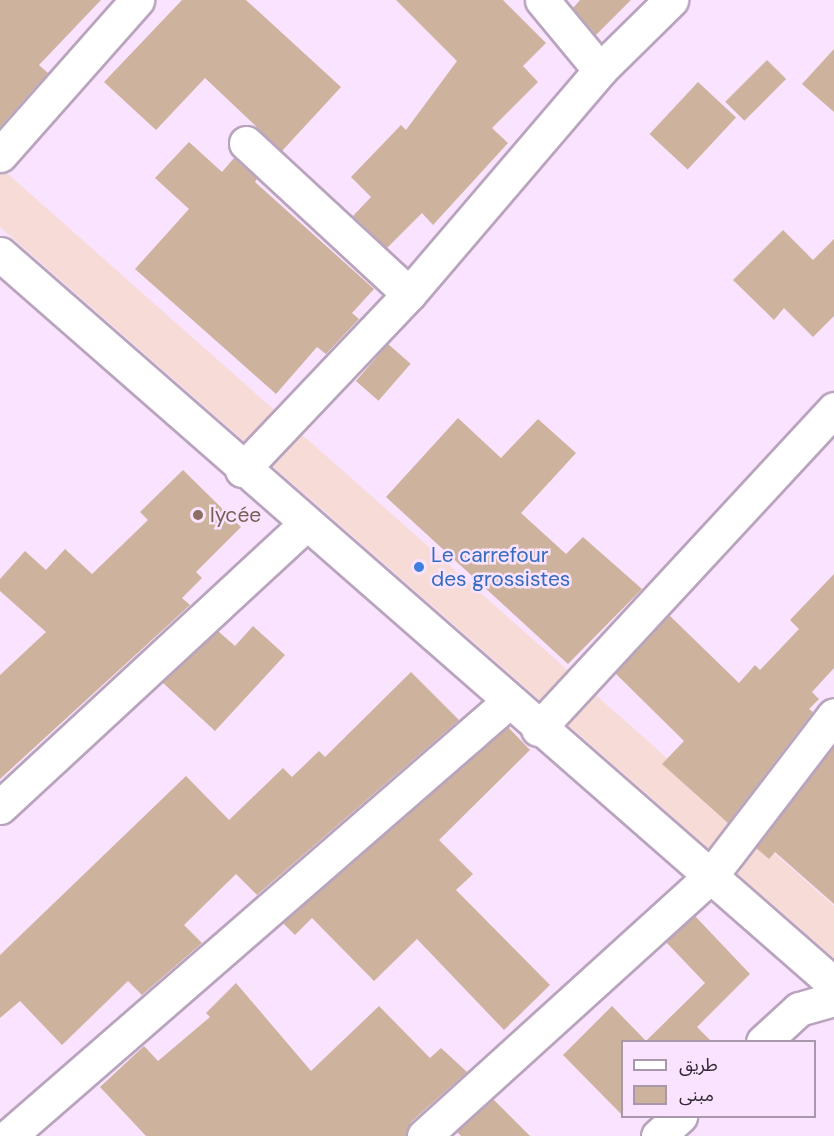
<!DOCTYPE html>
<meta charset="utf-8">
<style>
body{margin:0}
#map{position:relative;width:834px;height:1136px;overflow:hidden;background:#fae3fe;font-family:"DM Sans","Noto Sans Arabic",sans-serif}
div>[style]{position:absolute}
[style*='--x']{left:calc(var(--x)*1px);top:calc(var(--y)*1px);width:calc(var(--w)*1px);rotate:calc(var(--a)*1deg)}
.commercial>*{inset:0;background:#f6dbd7}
.building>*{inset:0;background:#cdb39d;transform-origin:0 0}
.roads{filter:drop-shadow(2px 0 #b9a4bd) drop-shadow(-2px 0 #b9a4bd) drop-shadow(0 2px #b9a4bd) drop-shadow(0 -2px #b9a4bd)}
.minor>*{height:33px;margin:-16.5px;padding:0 16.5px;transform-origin:16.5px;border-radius:16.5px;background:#fff}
.primary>*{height:33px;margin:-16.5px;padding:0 16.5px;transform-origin:16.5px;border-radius:16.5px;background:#fff}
.dots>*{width:16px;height:16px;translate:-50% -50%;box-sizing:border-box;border:3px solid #fae3fe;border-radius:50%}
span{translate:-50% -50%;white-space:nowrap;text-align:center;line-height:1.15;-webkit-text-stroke:5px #fae3fe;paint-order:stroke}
.education-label{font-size:21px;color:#785e54}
.left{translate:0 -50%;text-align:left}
.shop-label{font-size:21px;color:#366cbe}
.legend{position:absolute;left:621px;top:1040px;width:195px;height:78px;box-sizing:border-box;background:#fae3fe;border:2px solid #a998ac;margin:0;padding:8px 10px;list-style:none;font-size:18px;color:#302832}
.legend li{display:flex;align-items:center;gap:12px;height:30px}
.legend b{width:30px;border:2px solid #a998ac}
</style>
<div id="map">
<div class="commercial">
<i style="clip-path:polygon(0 167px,834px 906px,834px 958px,0 227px)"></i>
</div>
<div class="building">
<i style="clip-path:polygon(0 0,101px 0,39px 65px,48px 73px,0 127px)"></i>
<i style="clip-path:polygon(182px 0,246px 0,341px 87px,282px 151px,205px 78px,156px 130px,104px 82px)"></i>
<i style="clip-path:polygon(396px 0,503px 0,546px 43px,523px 66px,538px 82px,492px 128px,508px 143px,433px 225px,422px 213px,387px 248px,353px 216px,371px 197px,351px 177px,401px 125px,406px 130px,457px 61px)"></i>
<i style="clip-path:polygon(580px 0,631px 0,596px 35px,573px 8px)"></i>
<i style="clip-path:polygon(834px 49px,834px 112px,802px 84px)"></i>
<i style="left:767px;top:60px;width:27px;height:59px;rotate:45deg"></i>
<i style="left:698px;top:82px;width:52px;height:71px;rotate:43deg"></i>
<i style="clip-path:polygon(189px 142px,222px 172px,234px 158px,257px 179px,255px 182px,374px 289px,352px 313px,359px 319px,326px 354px,317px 347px,276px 394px,135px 269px,189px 209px,155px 178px)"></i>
<i style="clip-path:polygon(783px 230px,813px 260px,834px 239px,834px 316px,813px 337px,784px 308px,774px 320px,733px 280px)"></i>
<i style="left:388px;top:344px;width:30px;height:49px;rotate:41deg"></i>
<i style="clip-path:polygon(458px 418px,501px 458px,538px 419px,576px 453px,521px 513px,566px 554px,583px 537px,642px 589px,568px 664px,386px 497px)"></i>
<i style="clip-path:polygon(183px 470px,241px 527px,196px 572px,202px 578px,182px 598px,190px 605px,0 779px,0 675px,46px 632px,0 591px,0 579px,25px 551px,46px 570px,65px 549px,92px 574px,148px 520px,140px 512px)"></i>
<i style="clip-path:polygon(834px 574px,834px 668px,812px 692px,819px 699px,809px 709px,813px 712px,728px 823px,662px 764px,684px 741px,615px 673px,669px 615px,739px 683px,755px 665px,760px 670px,799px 629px,790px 620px)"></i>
<i style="clip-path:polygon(253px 626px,285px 655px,215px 731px,162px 682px,218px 631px,235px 646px)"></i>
<i style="clip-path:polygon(411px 672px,459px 720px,257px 895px,236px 874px,184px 925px,202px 943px,142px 995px,128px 981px,62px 1045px,20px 1001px,0 1018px,0 955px,186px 776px,229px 820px,283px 768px,292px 777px,319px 751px,325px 757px)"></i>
<i style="clip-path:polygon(508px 727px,530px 750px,439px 840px,473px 874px,456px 890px,550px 985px,504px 1030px,417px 939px,374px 981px,312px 918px,295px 935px,283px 923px)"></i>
<i style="clip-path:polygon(834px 746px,834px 904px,775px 852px,769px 859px,756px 848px)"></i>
<i style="clip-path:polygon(695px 916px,750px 974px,697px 1027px,711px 1041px,622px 1041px,622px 1115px,563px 1055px,612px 1006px,646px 1041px,705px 983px,666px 942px)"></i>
<i style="clip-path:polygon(236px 983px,311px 1071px,379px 1006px,430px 1058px,441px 1048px,467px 1072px,411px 1122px,406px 1136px,146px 1136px,100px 1087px,144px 1046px,158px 1061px,210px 1017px,206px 1013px)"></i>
<i style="clip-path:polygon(493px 1099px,530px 1136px,461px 1136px,457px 1132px)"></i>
</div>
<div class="roads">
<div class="minor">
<i style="--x:542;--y:0;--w:91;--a:50.4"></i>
<i style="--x:246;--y:143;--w:222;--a:42.8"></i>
<i style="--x:0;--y:155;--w:207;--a:-48.5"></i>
<i style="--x:242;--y:470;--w:243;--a:-46.5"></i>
<i style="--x:409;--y:294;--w:294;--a:-49.5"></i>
<i style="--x:600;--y:70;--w:100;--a:-44.6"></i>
<i style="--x:538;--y:729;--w:436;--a:-47.2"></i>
<i style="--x:0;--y:807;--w:415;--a:-42.8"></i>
<i style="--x:763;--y:1042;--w:49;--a:-42.5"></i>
<i style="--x:799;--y:1009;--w:36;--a:-16"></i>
<i style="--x:9;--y:1136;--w:661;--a:-41.01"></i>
<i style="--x:424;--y:1136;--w:384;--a:-42.2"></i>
<i style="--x:709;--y:878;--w:205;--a:-52.5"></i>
<i style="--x:658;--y:1136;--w:30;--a:-42"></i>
</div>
<div class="primary">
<i style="--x:0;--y:254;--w:1108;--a:41.2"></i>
</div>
</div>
<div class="dots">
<i style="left:198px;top:515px;background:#8d6e63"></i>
<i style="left:419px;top:567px;background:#3f7fe0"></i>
</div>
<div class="education-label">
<span class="left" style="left:210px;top:515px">lycée</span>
</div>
<div class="shop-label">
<span class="left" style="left:431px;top:567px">Le carrefour<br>des grossistes</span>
</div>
<ul class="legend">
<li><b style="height:8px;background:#fff"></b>طريق</li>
<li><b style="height:16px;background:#cdb39d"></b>مبنى</li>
</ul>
</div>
